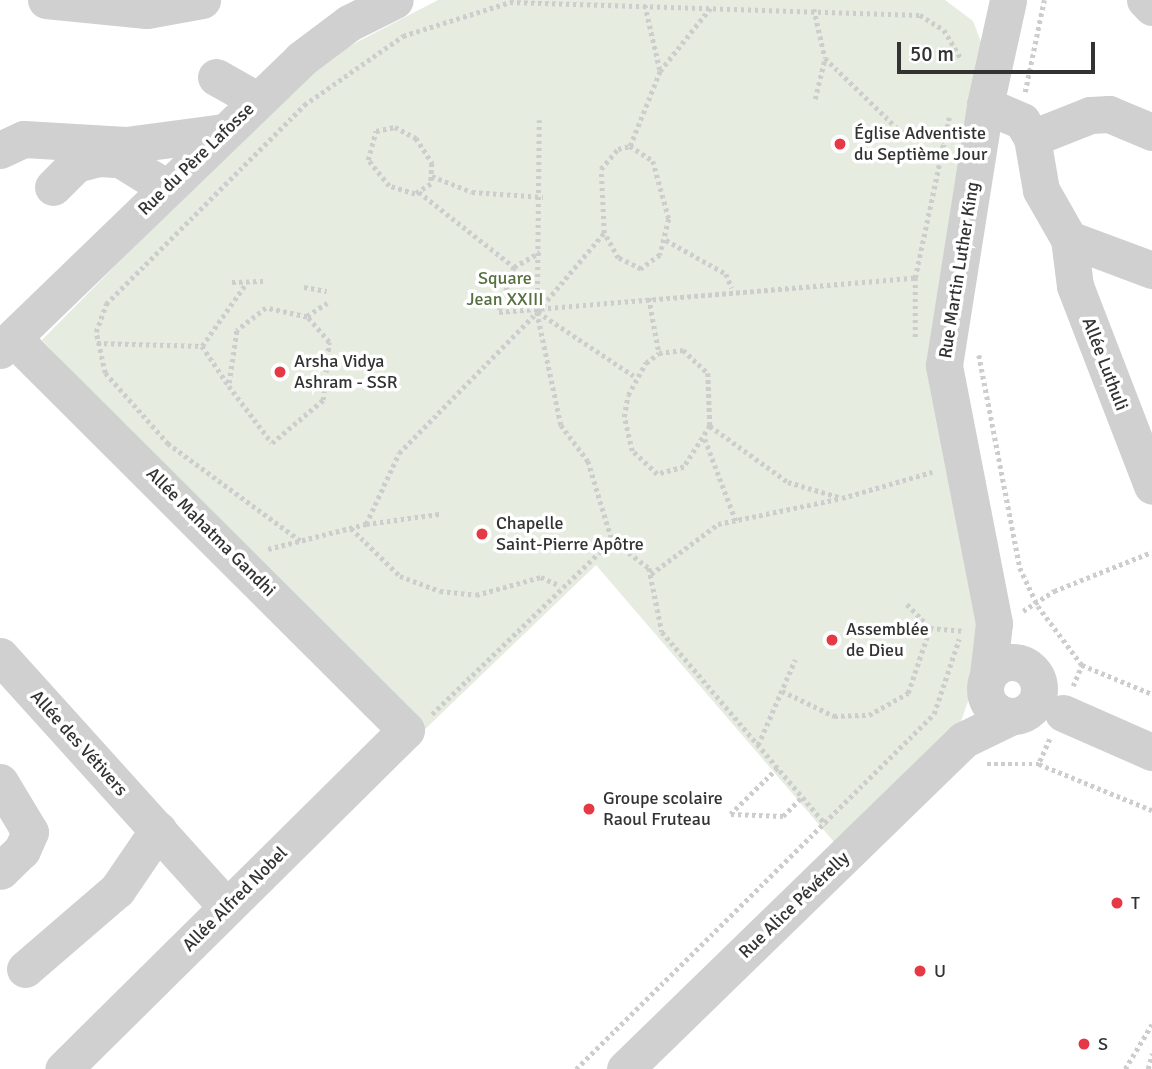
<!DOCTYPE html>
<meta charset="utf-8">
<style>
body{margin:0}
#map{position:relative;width:1152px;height:1069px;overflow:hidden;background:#fff;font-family:Signika,sans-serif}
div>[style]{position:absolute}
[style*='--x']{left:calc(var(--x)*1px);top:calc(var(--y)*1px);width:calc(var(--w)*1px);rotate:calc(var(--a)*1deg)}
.green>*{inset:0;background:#e6ecdf}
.path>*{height:4.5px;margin-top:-2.25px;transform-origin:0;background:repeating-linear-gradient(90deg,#cdcdcd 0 3.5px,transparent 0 7px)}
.minor>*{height:37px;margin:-18.5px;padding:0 18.5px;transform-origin:18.5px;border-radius:18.5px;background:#d0d0d0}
.minor>.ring{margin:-18.5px;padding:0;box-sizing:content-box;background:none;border:37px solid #d0d0d0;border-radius:50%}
.dots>*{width:19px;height:19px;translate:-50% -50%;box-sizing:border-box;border:4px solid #fff;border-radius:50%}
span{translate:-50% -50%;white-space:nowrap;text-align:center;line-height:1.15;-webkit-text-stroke:7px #fff;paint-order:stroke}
.poi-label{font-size:18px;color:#333}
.left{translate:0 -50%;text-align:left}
.street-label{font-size:18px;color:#333}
.park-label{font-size:18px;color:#56703f}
.scale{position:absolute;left:897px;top:42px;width:198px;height:32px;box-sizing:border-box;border:4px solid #333;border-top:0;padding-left:9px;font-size:21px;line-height:24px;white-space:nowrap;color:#333;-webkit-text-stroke:5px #fff;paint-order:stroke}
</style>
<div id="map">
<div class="green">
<i style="clip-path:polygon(438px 0,945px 0,973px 21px,982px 45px,931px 348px,984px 656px,960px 724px,834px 842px,596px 565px,419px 735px,42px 340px,313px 65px)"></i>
</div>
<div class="path">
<i style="--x:645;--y:5;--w:67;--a:77"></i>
<i style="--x:814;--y:9;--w:50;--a:77.3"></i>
<i style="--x:1025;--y:92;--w:94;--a:-78.3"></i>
<i style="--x:815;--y:99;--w:42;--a:-76.3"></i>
<i style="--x:825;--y:58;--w:106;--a:44.2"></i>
<i style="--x:901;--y:132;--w:44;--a:11.8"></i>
<i style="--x:395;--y:127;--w:24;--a:28"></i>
<i style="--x:416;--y:138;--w:30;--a:57"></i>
<i style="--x:432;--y:163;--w:21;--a:93"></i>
<i style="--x:431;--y:184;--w:19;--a:148"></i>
<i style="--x:415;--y:194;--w:27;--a:-163"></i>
<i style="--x:389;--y:186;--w:33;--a:-129"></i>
<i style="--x:368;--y:160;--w:30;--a:-75"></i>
<i style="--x:376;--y:131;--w:19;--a:-12"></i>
<i style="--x:630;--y:146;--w:27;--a:33"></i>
<i style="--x:653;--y:161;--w:60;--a:74.6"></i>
<i style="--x:669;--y:219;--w:37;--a:104"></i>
<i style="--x:660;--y:255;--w:24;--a:144"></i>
<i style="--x:641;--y:269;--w:25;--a:-154"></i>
<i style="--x:618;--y:258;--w:29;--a:-119"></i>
<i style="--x:604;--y:233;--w:64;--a:-92.7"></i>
<i style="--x:601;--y:169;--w:26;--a:-50"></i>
<i style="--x:618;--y:149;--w:12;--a:-14"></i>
<i style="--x:630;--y:146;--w:81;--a:-68.2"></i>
<i style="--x:660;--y:71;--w:82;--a:-51.4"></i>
<i style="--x:432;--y:176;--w:43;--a:21.8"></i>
<i style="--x:472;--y:192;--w:71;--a:4"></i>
<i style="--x:419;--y:192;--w:121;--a:38.3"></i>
<i style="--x:514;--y:267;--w:30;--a:-30"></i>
<i style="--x:666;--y:240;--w:69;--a:29.5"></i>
<i style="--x:726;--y:274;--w:15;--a:67"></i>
<i style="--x:514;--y:267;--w:47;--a:108.4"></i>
<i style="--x:499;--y:312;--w:417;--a:-4.7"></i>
<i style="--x:232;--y:282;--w:31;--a:-2"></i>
<i style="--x:304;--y:287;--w:23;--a:10"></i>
<i style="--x:649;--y:298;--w:56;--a:79.7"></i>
<i style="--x:538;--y:311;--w:102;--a:-49.8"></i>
<i style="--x:537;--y:312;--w:116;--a:78"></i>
<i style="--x:561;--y:425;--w:45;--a:53.1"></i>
<i style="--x:588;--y:461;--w:83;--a:73.1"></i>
<i style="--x:538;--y:312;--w:115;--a:33.7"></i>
<i style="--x:307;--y:316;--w:24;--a:-33"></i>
<i style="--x:915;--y:337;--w:59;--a:-90"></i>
<i style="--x:915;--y:278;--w:164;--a:-78"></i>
<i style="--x:97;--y:343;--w:105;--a:1.6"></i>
<i style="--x:202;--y:346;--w:48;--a:56"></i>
<i style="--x:229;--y:386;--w:71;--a:53"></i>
<i style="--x:272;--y:443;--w:67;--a:-40.1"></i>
<i style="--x:323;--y:400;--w:58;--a:-84.1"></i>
<i style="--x:329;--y:342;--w:33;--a:-131"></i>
<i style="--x:307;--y:317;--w:42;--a:-167.6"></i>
<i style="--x:266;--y:308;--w:37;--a:142"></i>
<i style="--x:237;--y:331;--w:56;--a:98.3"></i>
<i style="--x:202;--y:346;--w:75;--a:-54.8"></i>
<i style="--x:683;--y:350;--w:34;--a:43"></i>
<i style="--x:708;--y:373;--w:53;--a:87.8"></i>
<i style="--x:710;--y:426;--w:49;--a:122.4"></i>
<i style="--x:684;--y:467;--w:28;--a:165"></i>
<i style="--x:657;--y:474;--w:34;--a:-137"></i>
<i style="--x:632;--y:451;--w:35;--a:-103"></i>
<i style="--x:624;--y:417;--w:22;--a:-80"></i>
<i style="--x:628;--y:395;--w:37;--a:-61"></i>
<i style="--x:646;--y:363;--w:16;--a:-38"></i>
<i style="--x:659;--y:353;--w:24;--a:-7"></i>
<i style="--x:979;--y:355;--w:217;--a:79.1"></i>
<i style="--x:1020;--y:568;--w:42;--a:64.7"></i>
<i style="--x:1038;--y:606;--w:74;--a:53.3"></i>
<i style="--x:1082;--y:665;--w:76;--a:22.5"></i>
<i style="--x:710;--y:426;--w:96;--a:35.7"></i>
<i style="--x:788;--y:482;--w:56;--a:16.5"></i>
<i style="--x:842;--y:498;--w:94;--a:-16.1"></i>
<i style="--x:705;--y:439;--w:88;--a:69.3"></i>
<i style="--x:366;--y:524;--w:74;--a:-7.8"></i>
<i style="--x:351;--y:528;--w:69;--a:44.4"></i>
<i style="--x:400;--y:576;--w:43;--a:20.6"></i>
<i style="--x:440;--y:591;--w:36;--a:6"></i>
<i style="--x:476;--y:595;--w:67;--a:-15.5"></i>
<i style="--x:541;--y:577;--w:21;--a:25"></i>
<i style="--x:300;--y:541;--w:164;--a:-143.7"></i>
<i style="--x:168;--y:444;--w:95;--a:-131.6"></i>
<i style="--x:105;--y:373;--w:42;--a:-102.4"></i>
<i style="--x:96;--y:332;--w:30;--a:-70"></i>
<i style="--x:106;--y:304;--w:281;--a:-45.1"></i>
<i style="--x:304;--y:105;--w:121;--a:-34.9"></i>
<i style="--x:403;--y:36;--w:112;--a:-17.6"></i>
<i style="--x:510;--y:2;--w:410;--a:1.8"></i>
<i style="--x:920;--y:15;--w:28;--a:32"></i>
<i style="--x:944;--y:30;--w:33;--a:59"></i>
<i style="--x:268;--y:549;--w:101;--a:-14.3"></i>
<i style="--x:366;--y:524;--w:78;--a:-65.1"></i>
<i style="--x:399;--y:453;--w:197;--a:-45.6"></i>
<i style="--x:537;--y:312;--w:192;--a:-89.4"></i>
<i style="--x:651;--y:574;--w:84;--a:-36.7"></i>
<i style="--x:718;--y:524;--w:123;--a:-11.8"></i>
<i style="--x:907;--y:604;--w:33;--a:46"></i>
<i style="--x:930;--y:628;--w:32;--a:5"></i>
<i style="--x:1023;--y:611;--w:37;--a:-33"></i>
<i style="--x:1054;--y:591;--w:105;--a:-21.7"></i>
<i style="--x:1073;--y:686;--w:23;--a:-67"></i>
<i style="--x:782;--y:691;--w:58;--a:25.7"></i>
<i style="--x:834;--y:716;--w:35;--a:-2"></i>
<i style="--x:869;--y:715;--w:45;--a:-29.4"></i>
<i style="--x:908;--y:693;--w:69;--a:-71.3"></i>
<i style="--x:432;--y:714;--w:250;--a:-44"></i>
<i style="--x:612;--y:540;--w:46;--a:37.1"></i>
<i style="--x:649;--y:568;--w:65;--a:78.5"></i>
<i style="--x:662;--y:632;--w:253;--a:49.6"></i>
<i style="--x:1050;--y:739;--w:27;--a:114"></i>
<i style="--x:1039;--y:764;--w:122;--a:22.2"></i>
<i style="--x:758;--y:745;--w:93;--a:-66.5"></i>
<i style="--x:987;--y:764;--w:52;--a:0"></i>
<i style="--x:778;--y:768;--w:66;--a:135.6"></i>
<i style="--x:731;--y:814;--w:52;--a:2.2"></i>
<i style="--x:783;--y:816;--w:27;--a:-45"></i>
<i style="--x:576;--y:1069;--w:504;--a:-44.76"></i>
<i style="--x:934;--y:714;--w:79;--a:-71.6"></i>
<i style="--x:1125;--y:1069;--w:52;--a:-59"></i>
<i style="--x:1148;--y:1069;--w:16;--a:-75"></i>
</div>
<div class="minor">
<i style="--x:46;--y:0;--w:101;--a:5.7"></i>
<i style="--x:147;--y:10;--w:56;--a:-10.3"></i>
<i style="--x:1145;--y:0;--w:10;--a:45"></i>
<i style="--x:216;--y:77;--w:47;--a:29.3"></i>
<i style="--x:985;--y:105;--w:40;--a:23.4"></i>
<i style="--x:1022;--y:121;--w:20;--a:60"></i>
<i style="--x:1032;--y:138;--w:53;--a:80.2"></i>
<i style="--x:1041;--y:190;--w:56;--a:60.3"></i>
<i style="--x:1069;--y:239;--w:89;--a:20.5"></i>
<i style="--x:1032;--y:138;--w:62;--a:-21.6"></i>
<i style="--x:1090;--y:115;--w:19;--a:-3"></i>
<i style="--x:1109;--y:114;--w:47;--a:22.7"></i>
<i style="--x:0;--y:150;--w:26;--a:-25"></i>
<i style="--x:24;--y:139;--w:102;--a:3.4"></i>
<i style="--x:126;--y:145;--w:100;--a:-7.5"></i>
<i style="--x:53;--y:187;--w:33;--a:-45"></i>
<i style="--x:76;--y:164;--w:23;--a:-15"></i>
<i style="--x:98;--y:158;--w:22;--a:3"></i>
<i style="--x:120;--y:159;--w:55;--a:31.7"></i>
<i style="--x:1069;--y:239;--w:47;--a:82.7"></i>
<i style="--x:1075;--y:286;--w:214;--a:68.9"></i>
<i style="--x:13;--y:338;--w:555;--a:44.93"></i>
<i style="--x:406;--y:730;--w:482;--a:135.3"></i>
<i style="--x:0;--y:350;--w:419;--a:-44"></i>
<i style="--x:301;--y:59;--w:60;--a:-36.9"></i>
<i style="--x:349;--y:23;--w:51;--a:-26.6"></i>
<i style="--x:0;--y:656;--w:338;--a:47.9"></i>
<i class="ring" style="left:985px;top:662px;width:17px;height:17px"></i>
<i style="--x:988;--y:675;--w:52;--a:-83.4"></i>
<i style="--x:994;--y:623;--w:263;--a:-101"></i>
<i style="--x:944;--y:365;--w:263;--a:-81"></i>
<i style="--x:985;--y:105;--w:107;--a:-77.6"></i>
<i style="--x:1063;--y:713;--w:97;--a:23.7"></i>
<i style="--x:0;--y:782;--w:58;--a:59"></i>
<i style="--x:30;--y:832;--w:20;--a:114"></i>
<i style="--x:22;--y:850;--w:30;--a:136"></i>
<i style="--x:25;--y:969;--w:121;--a:-40.7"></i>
<i style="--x:117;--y:890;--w:73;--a:-55.7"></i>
<i style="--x:625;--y:1069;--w:472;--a:-44.2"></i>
<i style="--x:963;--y:740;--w:52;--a:-26.1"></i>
</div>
<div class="dots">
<i style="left:840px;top:144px;background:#e63946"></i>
<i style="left:280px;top:372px;background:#e63946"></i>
<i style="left:482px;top:534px;background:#e63946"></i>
<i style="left:832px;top:640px;background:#e63946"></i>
<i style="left:589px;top:809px;background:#e63946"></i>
<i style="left:1117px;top:903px;background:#e63946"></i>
<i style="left:920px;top:971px;background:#e63946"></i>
<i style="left:1084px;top:1044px;background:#e63946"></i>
</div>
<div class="poi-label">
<span class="left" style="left:854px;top:144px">Église Adventiste<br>du Septième Jour</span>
<span class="left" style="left:294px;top:372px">Arsha Vidya<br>Ashram - SSR</span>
<span class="left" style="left:496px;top:534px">Chapelle<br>Saint-Pierre Apôtre</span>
<span class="left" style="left:846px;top:640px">Assemblée<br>de Dieu</span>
<span class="left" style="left:603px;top:809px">Groupe scolaire<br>Raoul Fruteau</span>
<span class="left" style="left:1131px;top:903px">T</span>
<span class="left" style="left:934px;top:971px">U</span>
<span class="left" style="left:1098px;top:1044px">S</span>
</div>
<div class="street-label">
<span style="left:196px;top:159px;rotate:-44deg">Rue du Père Lafosse</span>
<span style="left:959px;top:270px;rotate:-81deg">Rue Martin Luther King</span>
<span style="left:1105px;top:364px;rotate:69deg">Allée Luthuli</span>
<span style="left:211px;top:532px;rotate:45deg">Allée Mahatma Gandhi</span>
<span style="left:79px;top:743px;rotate:48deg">Allée des Vétivers</span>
<span style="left:235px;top:899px;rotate:-45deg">Allée Alfred Nobel</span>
<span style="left:794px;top:905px;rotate:-44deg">Rue Alice Pévérelly</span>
</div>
<div class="park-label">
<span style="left:505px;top:289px">Square<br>Jean XXIII</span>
</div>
<div class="scale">50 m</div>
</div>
